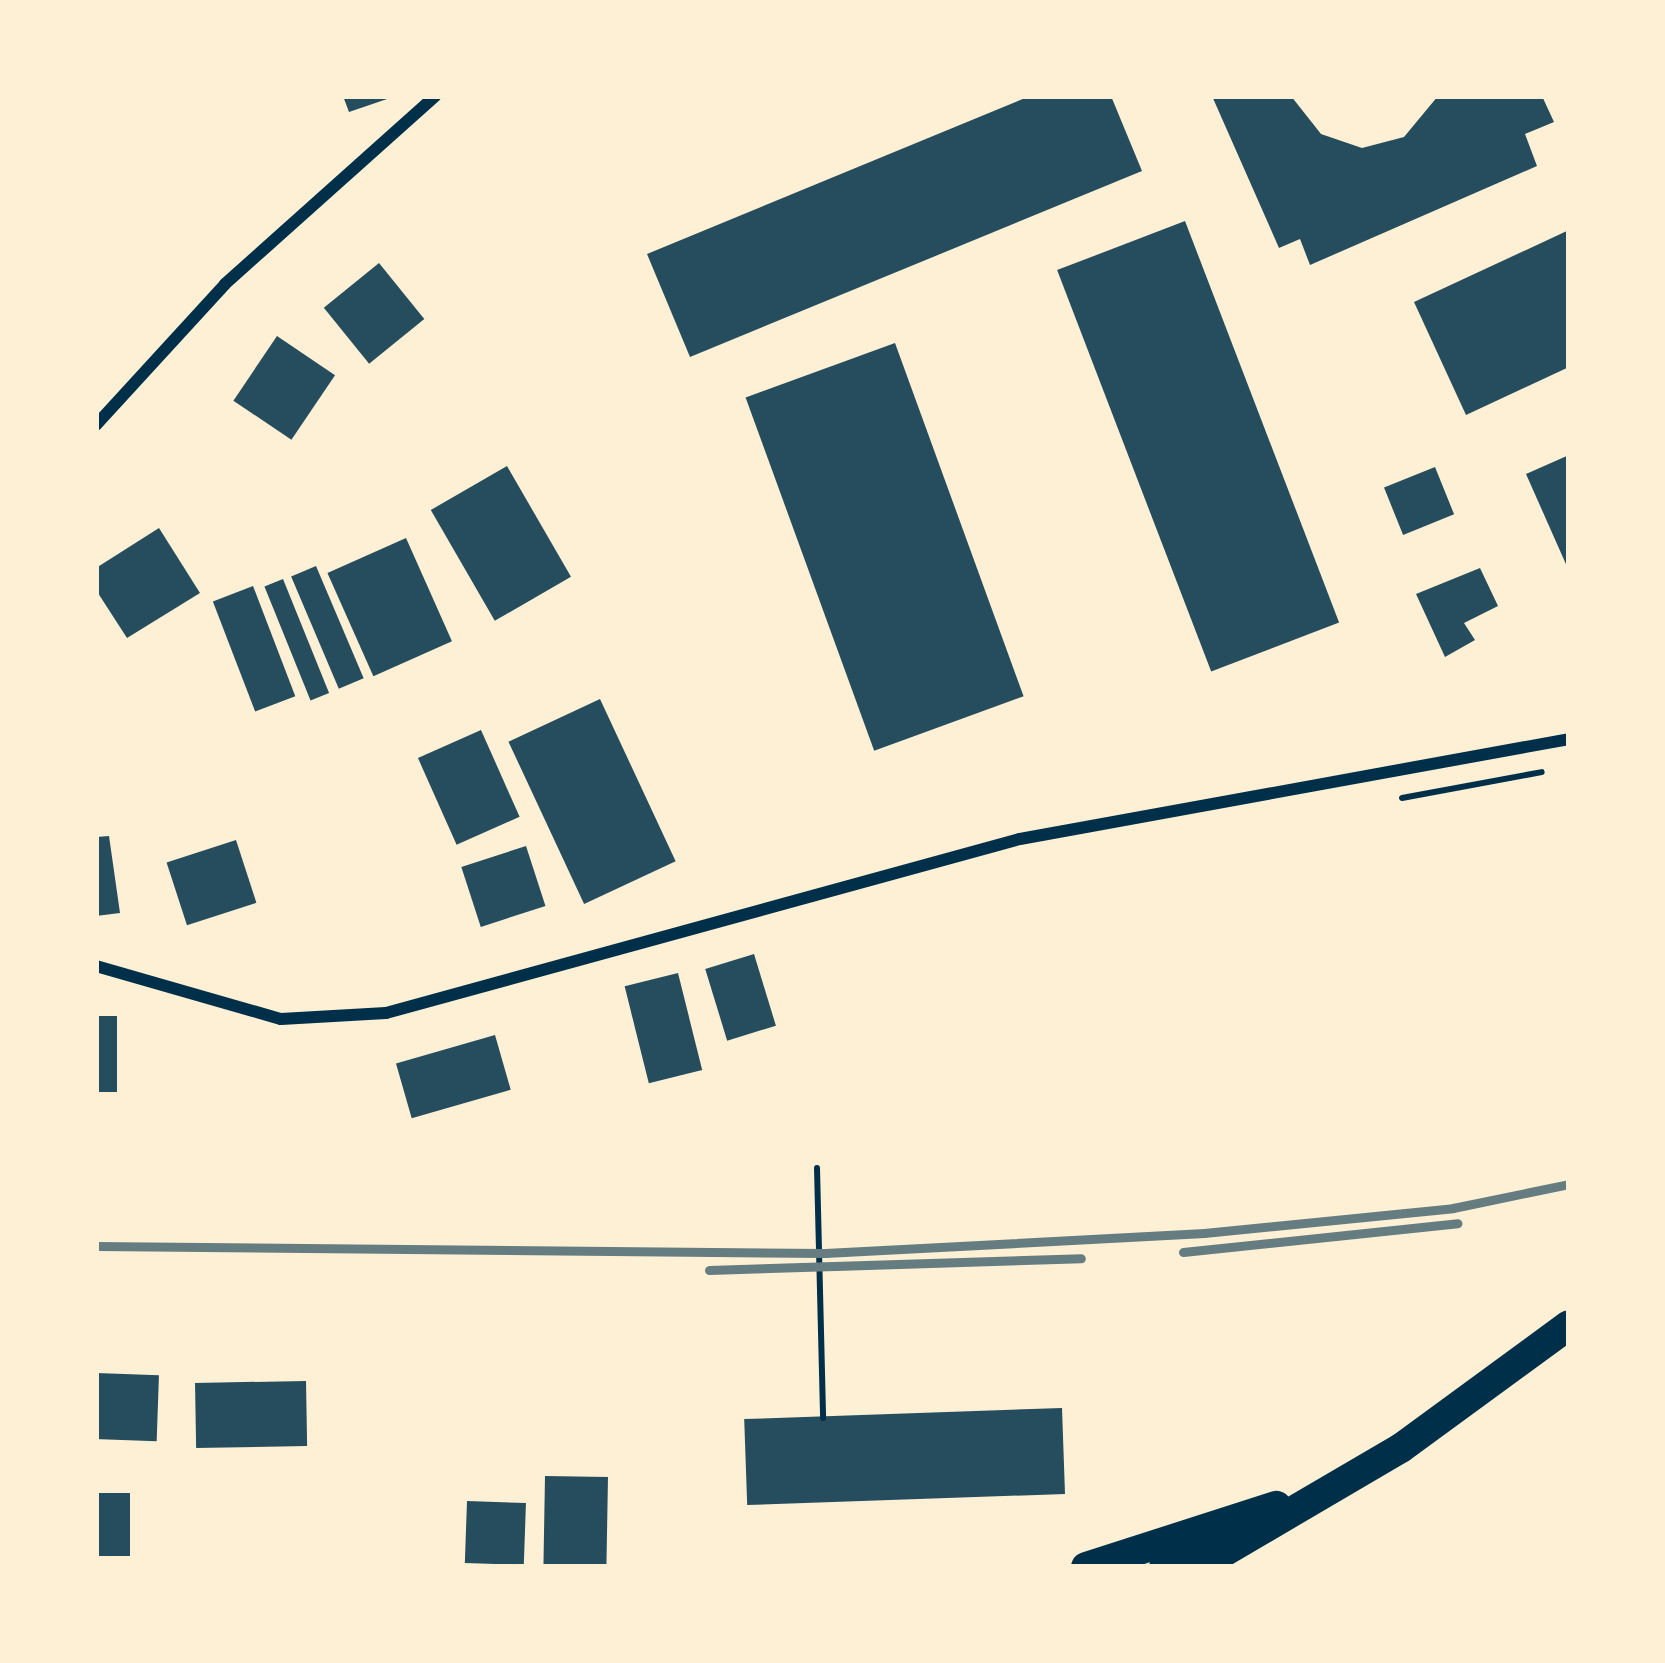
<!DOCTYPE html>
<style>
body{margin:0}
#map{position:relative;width:1665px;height:1663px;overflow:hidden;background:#fdf0d5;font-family:"Nunito Sans",sans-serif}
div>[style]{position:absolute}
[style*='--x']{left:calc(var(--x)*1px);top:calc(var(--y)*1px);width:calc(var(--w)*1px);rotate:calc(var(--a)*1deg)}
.building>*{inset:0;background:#264d5e;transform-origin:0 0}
.path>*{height:6px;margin:-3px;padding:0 3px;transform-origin:3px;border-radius:3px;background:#003049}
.minor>*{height:12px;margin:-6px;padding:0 6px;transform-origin:6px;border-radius:6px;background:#003049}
.primary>*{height:30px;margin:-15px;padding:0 15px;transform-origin:15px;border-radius:15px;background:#003049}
.rail>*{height:9px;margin:-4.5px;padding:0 4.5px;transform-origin:4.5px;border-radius:4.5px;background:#657d81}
span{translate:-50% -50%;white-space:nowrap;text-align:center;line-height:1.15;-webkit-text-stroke:12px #fdf0d5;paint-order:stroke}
.frame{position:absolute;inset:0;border:99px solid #fdf0d5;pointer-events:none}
</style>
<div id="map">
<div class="building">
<i style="clip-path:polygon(343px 96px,393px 96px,393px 97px,349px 112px)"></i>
<i style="clip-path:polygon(1030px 96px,1111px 96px,1142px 171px,690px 357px,647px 254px)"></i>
<i style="clip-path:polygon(1212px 96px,1291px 96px,1321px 134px,1362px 148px,1404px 137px,1438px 96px,1542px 96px,1554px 122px,1525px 134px,1537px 166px,1310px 265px,1300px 239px,1279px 248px)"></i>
<i style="left:1185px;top:221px;width:430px;height:137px;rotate:69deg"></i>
<i style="clip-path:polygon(1569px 230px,1569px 367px,1466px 415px,1414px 302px)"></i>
<i style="left:379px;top:263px;width:72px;height:71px;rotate:51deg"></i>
<i style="left:277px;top:336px;width:70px;height:78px;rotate:34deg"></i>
<i style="left:895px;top:343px;width:376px;height:159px;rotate:70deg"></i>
<i style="clip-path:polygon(1569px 455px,1569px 571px,1526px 474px)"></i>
<i style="left:507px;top:466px;width:128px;height:88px;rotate:60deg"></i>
<i style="left:1435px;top:467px;width:51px;height:55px;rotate:68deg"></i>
<i style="clip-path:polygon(159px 528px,200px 593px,127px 638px,96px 590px,96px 568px)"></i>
<i style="left:406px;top:538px;width:113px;height:86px;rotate:66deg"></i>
<i style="left:316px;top:566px;width:122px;height:27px;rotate:67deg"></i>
<i style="clip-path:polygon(1480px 568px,1498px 606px,1464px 623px,1475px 640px,1445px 657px,1416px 594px)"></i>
<i style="left:283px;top:579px;width:123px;height:20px;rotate:68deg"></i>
<i style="left:253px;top:586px;width:118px;height:43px;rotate:69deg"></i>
<i style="left:600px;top:699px;width:179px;height:101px;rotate:65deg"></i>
<i style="left:481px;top:730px;width:95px;height:69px;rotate:66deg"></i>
<i style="clip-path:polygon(109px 836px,120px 913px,96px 916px,96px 837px)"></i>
<i style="left:236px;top:840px;width:66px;height:73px;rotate:72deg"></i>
<i style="left:526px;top:846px;width:63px;height:68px;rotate:72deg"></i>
<i style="left:754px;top:954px;width:75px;height:51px;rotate:73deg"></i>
<i style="left:678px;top:973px;width:100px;height:55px;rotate:76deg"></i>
<i style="left:96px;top:1016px;width:21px;height:76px"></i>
<i style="left:495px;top:1035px;width:57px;height:103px;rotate:74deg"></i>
<i style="left:96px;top:1373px;width:63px;height:66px;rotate:2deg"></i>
<i style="left:306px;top:1381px;width:65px;height:111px;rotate:89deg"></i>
<i style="left:1062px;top:1408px;width:86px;height:318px;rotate:88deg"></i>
<i style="left:545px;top:1476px;width:63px;height:91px;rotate:1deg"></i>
<i style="left:96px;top:1493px;width:34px;height:63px"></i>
<i style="left:467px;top:1501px;width:59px;height:62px;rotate:2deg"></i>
</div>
<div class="path">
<i style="--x:1402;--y:798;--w:142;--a:-10.5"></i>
<i style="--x:817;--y:1168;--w:250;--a:88.6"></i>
</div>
<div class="minor">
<i style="--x:96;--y:425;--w:191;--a:-47.5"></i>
<i style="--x:225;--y:284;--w:282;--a:-41.8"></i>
<i style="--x:96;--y:966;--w:192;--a:16"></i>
<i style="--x:281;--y:1019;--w:105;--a:-3.3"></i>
<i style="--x:386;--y:1013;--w:657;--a:-15.35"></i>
<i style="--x:1020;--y:839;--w:558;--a:-10.32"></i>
</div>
<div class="primary">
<i style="--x:1086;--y:1567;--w:200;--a:-17.8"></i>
<i style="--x:1164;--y:1567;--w:51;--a:-23.1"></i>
<i style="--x:1198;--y:1567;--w:235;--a:-30.4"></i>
<i style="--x:1401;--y:1448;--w:208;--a:-36.2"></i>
</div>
<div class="rail">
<i style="--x:96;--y:1246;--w:729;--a:0.55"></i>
<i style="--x:825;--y:1253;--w:380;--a:-3"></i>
<i style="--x:1204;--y:1233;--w:250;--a:-5.7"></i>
<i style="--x:1453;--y:1208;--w:118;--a:-11.7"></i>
<i style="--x:1183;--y:1252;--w:276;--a:-6"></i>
<i style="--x:709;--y:1270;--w:372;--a:-1.8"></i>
</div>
<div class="frame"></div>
</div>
